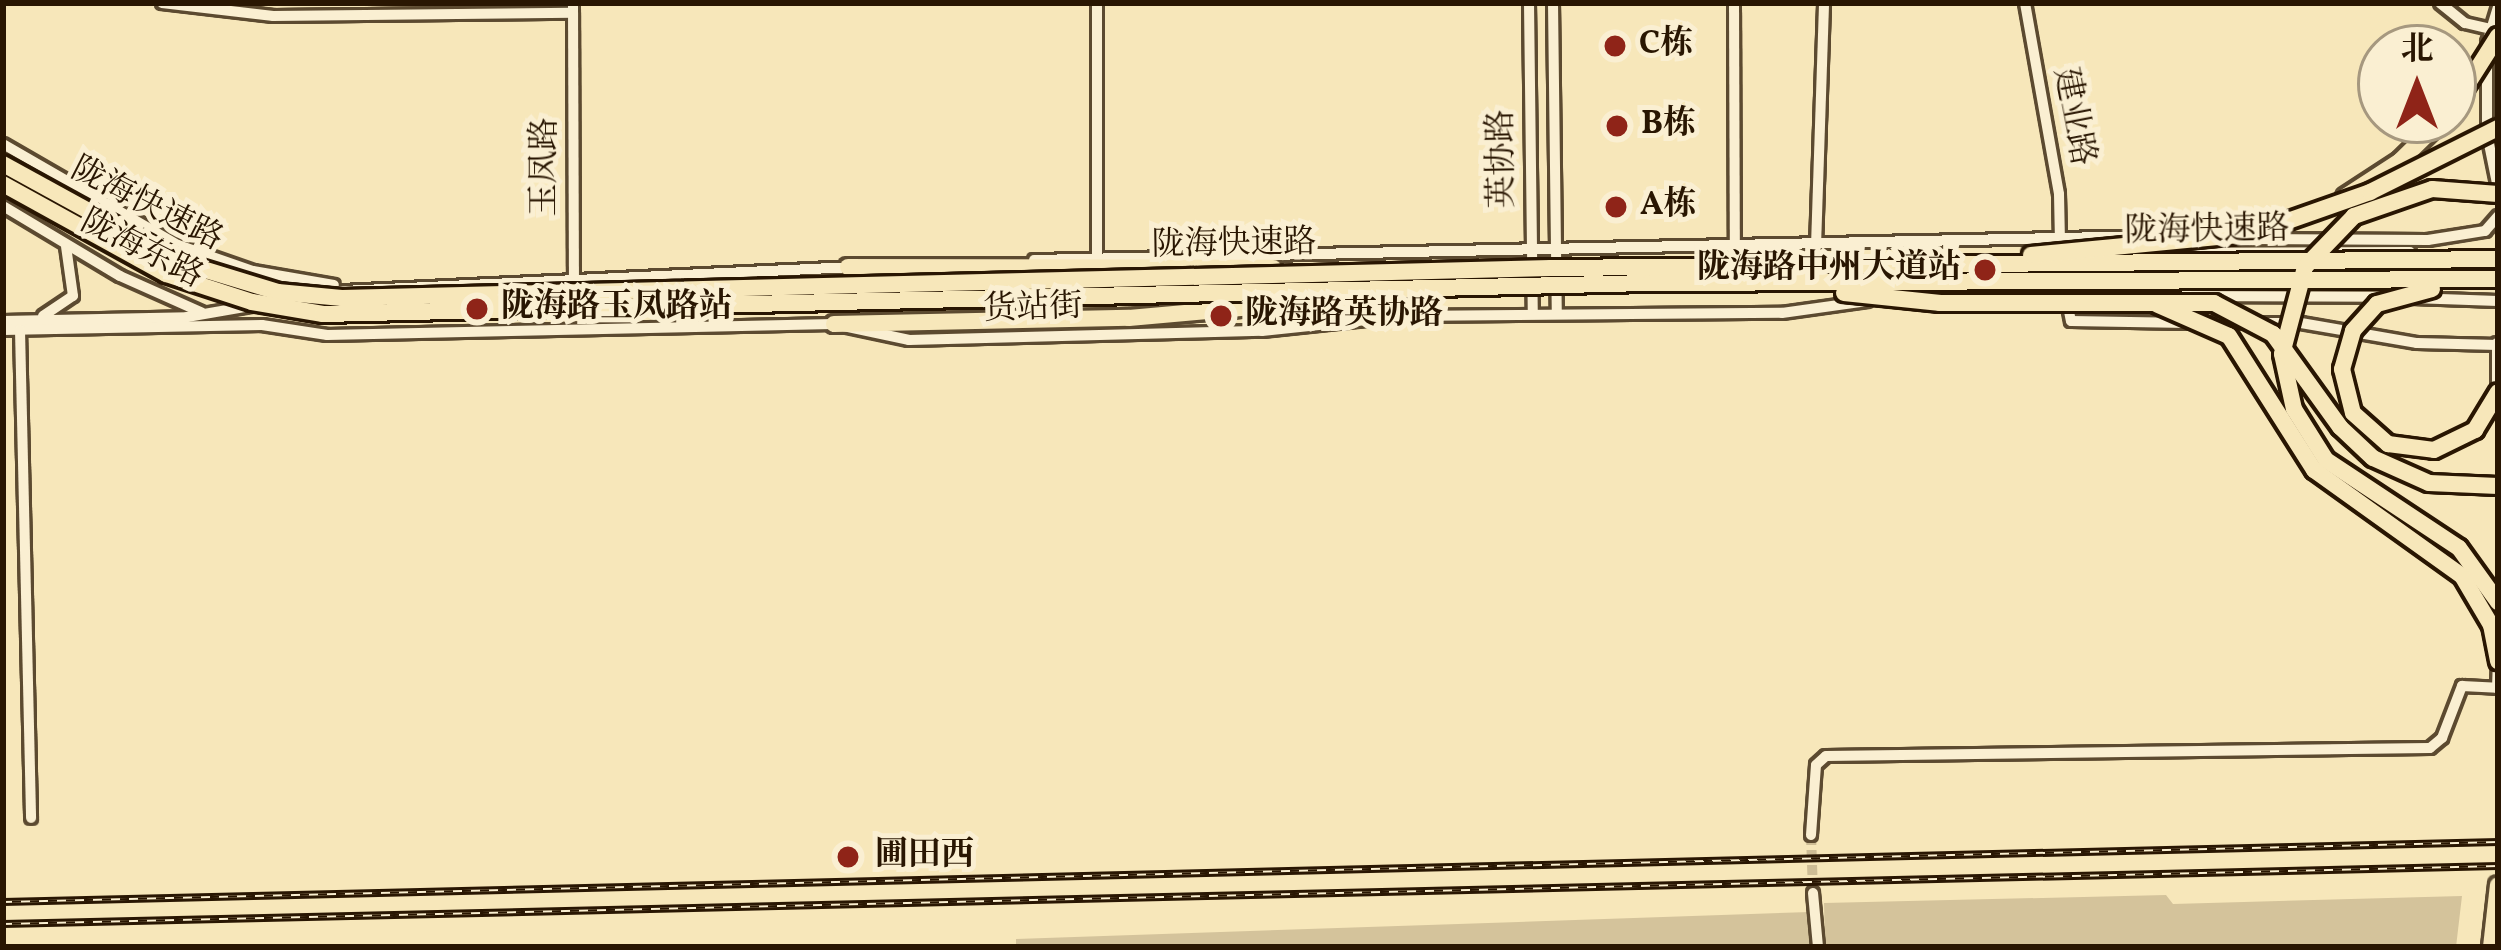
<!DOCTYPE html>
<meta charset="utf-8">
<style>
body{margin:0}
#map{position:relative;width:2501px;height:950px;overflow:hidden;background:#f7e7ba;font-family:Vollkorn,"Noto Serif SC",serif}
div>[style]{position:absolute}
[style*='--x']{left:calc(var(--x)*1px);top:calc(var(--y)*1px);width:calc(var(--w)*1px);rotate:calc(var(--a)*1deg)}
.green>*{inset:0;background:#d4c39b}
.minor-tunnel>*{height:10px;margin-top:-5px;transform-origin:0;background:repeating-linear-gradient(90deg,#cebd95 0 10px,transparent 0 15px)}
.roads{filter:drop-shadow(3px 0 #5c4a30) drop-shadow(-3px 0 #5c4a30) drop-shadow(0 3px #5c4a30) drop-shadow(0 -3px #5c4a30)}
.minor>*{height:10px;margin:-5px;padding:0 5px;transform-origin:5px;border-radius:5px;background:#faefd2}
.highway>*{height:16px;margin:-8px;padding:0 8px;transform-origin:8px;border-radius:8px;background:#f7e7ba}
.rail>*{height:8px;margin-top:-4px;transform-origin:0;background:repeating-linear-gradient(90deg,#faefd2 0 9px,#291602 0 18px);box-sizing:border-box;border-block:3px solid #291602}
.bridges{filter:drop-shadow(3px 0 #291602) drop-shadow(-3px 0 #291602) drop-shadow(0 3px #291602) drop-shadow(0 -3px #291602)}
.highway-bridge>*{height:16px;margin:-8px;padding:0 8px;transform-origin:8px;border-radius:8px;background:#f7e7ba}
.dots>*{width:33px;height:33px;translate:-50% -50%;box-sizing:border-box;border:6px solid #faefd2;border-radius:50%}
span{translate:-50% -50%;white-space:nowrap;text-align:center;line-height:1.15;-webkit-text-stroke:10px #faefd2;paint-order:stroke}
.poi-label{font-size:33px;color:#291602;font-weight:700}
.left{translate:0 -50%;text-align:left}
.right{translate:-100% -50%;text-align:right}
.street-label{font-size:33px;color:#291602}
.frame{position:absolute;inset:0;border:6px solid #291602;pointer-events:none}
.north{position:absolute;left:2357px;top:24px;width:120px;height:120px;box-sizing:border-box;background:#faefd2;border:3px solid #a6987f;border-radius:50%;rotate:0deg;font-size:33px;font-weight:700;line-height:48px;text-align:center;color:#291602}
.north::after{content:'';display:block;margin:auto;width:42px;height:54px;background:#8f2418;clip-path:polygon(50% 0,100% 100%,50% 72%,0 100%)}
</style>
<div id="map">
<div class="green">
<i style="clip-path:polygon(2166px 895px,2173px 904px,2462px 896px,2456px 947px,1825px 947px,1824px 903px)"></i>
<i style="clip-path:polygon(1810px 912px,1811px 947px,1016px 947px,1016px 939px)"></i>
</div>
<div class="minor-tunnel">
<i style="--x:1811;--y:835;--w:58;--a:88"></i>
</div>
<div class="roads">
<div class="minor">
<i style="--x:162;--y:3;--w:112;--a:6.7"></i>
<i style="--x:273;--y:16;--w:300;--a:-0.6"></i>
<i style="--x:573;--y:3;--w:279;--a:89.8"></i>
<i style="--x:1097;--y:3;--w:254;--a:90"></i>
<i style="--x:1529;--y:3;--w:311;--a:89.3"></i>
<i style="--x:1553;--y:3;--w:311;--a:89.3"></i>
<i style="--x:1734;--y:3;--w:242;--a:89.8"></i>
<i style="--x:2025;--y:3;--w:194;--a:79.9"></i>
<i style="--x:2059;--y:194;--w:49;--a:88.8"></i>
<i style="--x:2440;--y:3;--w:32;--a:39"></i>
<i style="--x:2465;--y:23;--w:26;--a:13"></i>
<i style="--x:2498;--y:7;--w:38;--a:107"></i>
<i style="--x:2487;--y:43;--w:91;--a:90"></i>
<i style="--x:2487;--y:134;--w:55;--a:78.5"></i>
<i style="--x:3;--y:144;--w:202;--a:30"></i>
<i style="--x:178;--y:245;--w:79;--a:19.1"></i>
<i style="--x:253;--y:271;--w:82;--a:9.8"></i>
<i style="--x:3;--y:206;--w:136;--a:30.9"></i>
<i style="--x:120;--y:276;--w:89;--a:24"></i>
<i style="--x:2251;--y:239;--w:177;--a:0.3"></i>
<i style="--x:2428;--y:240;--w:58;--a:-9"></i>
<i style="--x:2485;--y:231;--w:20;--a:-49"></i>
<i style="--x:1816;--y:246;--w:243;--a:-88.1"></i>
<i style="--x:2129;--y:253;--w:281;--a:-0.2"></i>
<i style="--x:1034;--y:260;--w:1121;--a:-1.23"></i>
<i style="--x:321;--y:292;--w:534;--a:-2.69"></i>
<i style="--x:1915;--y:295;--w:467;--a:0.2"></i>
<i style="--x:2412;--y:298;--w:86;--a:2"></i>
<i style="--x:2067;--y:301;--w:20;--a:79"></i>
<i style="--x:2071;--y:321;--w:117;--a:1"></i>
<i style="--x:43;--y:316;--w:36;--a:-34"></i>
<i style="--x:73;--y:296;--w:50;--a:-98"></i>
<i style="--x:3;--y:321;--w:184;--a:-1.2"></i>
<i style="--x:187;--y:317;--w:70;--a:-9.9"></i>
<i style="--x:2207;--y:323;--w:94;--a:0"></i>
<i style="--x:2301;--y:323;--w:118;--a:9.8"></i>
<i style="--x:2417;--y:343;--w:81;--a:1.4"></i>
<i style="--x:3;--y:330;--w:259;--a:-1.1"></i>
<i style="--x:262;--y:325;--w:66;--a:8.7"></i>
<i style="--x:327;--y:335;--w:507;--a:-1.24"></i>
<i style="--x:834;--y:324;--w:77;--a:12"></i>
<i style="--x:909;--y:340;--w:353;--a:-1.5"></i>
<i style="--x:1262;--y:331;--w:143;--a:-6"></i>
<i style="--x:1404;--y:316;--w:378;--a:-0.5"></i>
<i style="--x:1782;--y:313;--w:86;--a:-8"></i>
<i style="--x:20;--y:330;--w:488;--a:88.7"></i>
<i style="--x:2497;--y:396;--w:53;--a:-90"></i>
<i style="--x:1811;--y:835;--w:70;--a:-85.9"></i>
<i style="--x:1816;--y:765;--w:13;--a:-42"></i>
<i style="--x:1826;--y:756;--w:604;--a:-0.76"></i>
<i style="--x:2430;--y:748;--w:16;--a:-40"></i>
<i style="--x:2442;--y:738;--w:56;--a:-69"></i>
<i style="--x:2462;--y:686;--w:35;--a:3"></i>
<i style="--x:2497;--y:688;--w:32;--a:-88"></i>
<i style="--x:1813;--y:893;--w:54;--a:84.7"></i>
</div>
<div class="highway">
<i style="--x:2345;--y:197;--w:66;--a:-33.2"></i>
<i style="--x:2400;--y:161;--w:59;--a:-44.3"></i>
<i style="--x:848;--y:267;--w:425;--a:0.1"></i>
<i style="--x:834;--y:324;--w:295;--a:-1.2"></i>
<i style="--x:1129;--y:318;--w:258;--a:-5.1"></i>
<i style="--x:2491;--y:947;--w:62;--a:-83.6"></i>
</div>
</div>
<div class="rail">
<i style="--x:3;--y:902;--w:2496;--a:-1.38"></i>
<i style="--x:3;--y:924;--w:2496;--a:-1.33"></i>
</div>
<div class="bridges">
<div class="highway-bridge">
<i style="--x:2453;--y:107;--w:84;--a:-57.6"></i>
<i style="--x:3;--y:164;--w:205;--a:28.8"></i>
<i style="--x:183;--y:263;--w:99;--a:17"></i>
<i style="--x:278;--y:292;--w:64;--a:5.4"></i>
<i style="--x:342;--y:298;--w:1209;--a:-1.42"></i>
<i style="--x:1551;--y:268;--w:947;--a:-0.54"></i>
<i style="--x:3;--y:184;--w:186;--a:28.9"></i>
<i style="--x:166;--y:274;--w:90;--a:18"></i>
<i style="--x:252;--y:302;--w:72;--a:9.6"></i>
<i style="--x:323;--y:314;--w:1327;--a:-1.34"></i>
<i style="--x:1650;--y:283;--w:848;--a:-0.27"></i>
<i style="--x:2498;--y:194;--w:66;--a:-175.7"></i>
<i style="--x:2432;--y:189;--w:83;--a:160.9"></i>
<i style="--x:2354;--y:216;--w:71;--a:133.9"></i>
<i style="--x:2305;--y:267;--w:90;--a:104.8"></i>
<i style="--x:2282;--y:354;--w:56;--a:77.7"></i>
<i style="--x:2294;--y:409;--w:60;--a:57.9"></i>
<i style="--x:2326;--y:460;--w:159;--a:33.5"></i>
<i style="--x:2459;--y:548;--w:67;--a:54.2"></i>
<i style="--x:2031;--y:255;--w:221;--a:-5.5"></i>
<i style="--x:2251;--y:234;--w:126;--a:-19.4"></i>
<i style="--x:2370;--y:192;--w:143;--a:-26.6"></i>
<i style="--x:2432;--y:289;--w:57;--a:164.7"></i>
<i style="--x:2377;--y:304;--w:36;--a:132"></i>
<i style="--x:2353;--y:331;--w:40;--a:106"></i>
<i style="--x:2342;--y:369;--w:45;--a:76"></i>
<i style="--x:2353;--y:413;--w:47;--a:41.5"></i>
<i style="--x:2388;--y:444;--w:46;--a:7.4"></i>
<i style="--x:2434;--y:450;--w:46;--a:-26"></i>
<i style="--x:2475;--y:430;--w:44;--a:-58.8"></i>
<i style="--x:1844;--y:293;--w:97;--a:5.9"></i>
<i style="--x:1940;--y:303;--w:274;--a:0"></i>
<i style="--x:2214;--y:303;--w:67;--a:27.7"></i>
<i style="--x:2273;--y:334;--w:115;--a:54.2"></i>
<i style="--x:2340;--y:427;--w:45;--a:43.2"></i>
<i style="--x:2373;--y:458;--w:61;--a:24.1"></i>
<i style="--x:2429;--y:483;--w:69;--a:2.5"></i>
<i style="--x:2158;--y:305;--w:77;--a:23.6"></i>
<i style="--x:2229;--y:336;--w:159;--a:57.6"></i>
<i style="--x:2314;--y:470;--w:182;--a:35.6"></i>
<i style="--x:2462;--y:576;--w:57;--a:59.4"></i>
<i style="--x:2491;--y:625;--w:37;--a:79"></i>
</div>
</div>
<div class="dots">
<i style="left:1615px;top:46px;background:#8f2418"></i>
<i style="left:1617px;top:126px;background:#8f2418"></i>
<i style="left:1616px;top:207px;background:#8f2418"></i>
<i style="left:1985px;top:270px;background:#8f2418"></i>
<i style="left:477px;top:309px;background:#8f2418"></i>
<i style="left:1221px;top:316px;background:#8f2418"></i>
<i style="left:848px;top:857px;background:#8f2418"></i>
</div>
<div class="poi-label">
<span class="left" style="left:1639px;top:46px">C栋</span>
<span class="left" style="left:1641px;top:126px">B栋</span>
<span class="left" style="left:1640px;top:207px">A栋</span>
<span class="right" style="left:1961px;top:270px">陇海路中州大道站</span>
<span class="left" style="left:501px;top:309px">陇海路玉凤路站</span>
<span class="left" style="left:1245px;top:316px">陇海路英协路</span>
<span class="left" style="left:875px;top:857px">圃田西</span>
</div>
<div class="street-label">
<span style="left:2072px;top:117px;rotate:79deg">建业路</span>
<span style="left:1504px;top:159px;rotate:-91deg">英协路</span>
<span style="left:547px;top:167px;rotate:-90deg">玉凤路</span>
<span style="left:146px;top:206px;rotate:27deg">陇海快速路</span>
<span style="left:2207px;top:232px;rotate:-1deg">陇海快速路</span>
<span style="left:1234px;top:246px;rotate:-1deg">陇海快速路</span>
<span style="left:141px;top:251px;rotate:27deg">陇海东路</span>
<span style="left:1033px;top:310px;rotate:-2deg">货站街</span>
</div>
<div class="frame"></div>
<div class="north">北</div>
</div>
